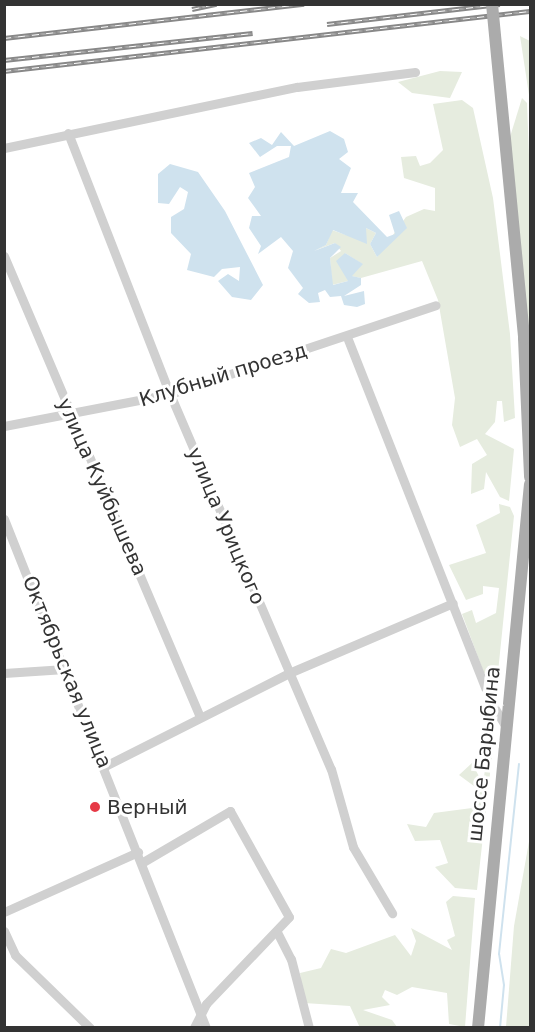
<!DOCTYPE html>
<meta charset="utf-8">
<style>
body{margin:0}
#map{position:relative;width:535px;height:1032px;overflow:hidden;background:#fff;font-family:"DejaVu Sans",sans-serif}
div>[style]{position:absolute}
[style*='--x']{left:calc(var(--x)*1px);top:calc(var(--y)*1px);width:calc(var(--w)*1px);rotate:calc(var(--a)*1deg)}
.green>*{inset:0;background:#e6ecdf}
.water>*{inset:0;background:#cfe2ee}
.stream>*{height:2px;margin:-1px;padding:0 1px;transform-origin:1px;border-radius:1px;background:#cfe2ee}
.minor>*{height:9px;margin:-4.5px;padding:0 4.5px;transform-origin:4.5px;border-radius:4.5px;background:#d0d0d0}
.major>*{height:12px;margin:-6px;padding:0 6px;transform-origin:6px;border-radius:6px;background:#ababab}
.rail>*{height:4.5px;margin-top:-2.25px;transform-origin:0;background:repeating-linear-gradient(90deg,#fff 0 7px,#888 0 14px);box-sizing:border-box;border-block:2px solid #888}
.major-bridge>*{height:12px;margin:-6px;padding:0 6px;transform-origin:6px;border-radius:6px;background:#ababab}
.dots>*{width:16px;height:16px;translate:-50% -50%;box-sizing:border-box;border:3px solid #fff;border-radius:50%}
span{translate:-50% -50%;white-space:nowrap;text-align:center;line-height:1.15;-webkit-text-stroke:6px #fff;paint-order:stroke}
.street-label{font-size:20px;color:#333}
.poi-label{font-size:20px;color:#333}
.left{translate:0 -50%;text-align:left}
.frame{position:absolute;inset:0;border:6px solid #333;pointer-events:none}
</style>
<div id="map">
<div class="green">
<i style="clip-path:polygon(520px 36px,530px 41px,530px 95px,529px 95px)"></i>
<i style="clip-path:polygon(440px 71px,462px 72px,450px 98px,412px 93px,398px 82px)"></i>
<i style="clip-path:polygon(522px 98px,527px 103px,530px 182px,530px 372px,510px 137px)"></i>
<i style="clip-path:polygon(462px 100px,473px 108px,493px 198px,510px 334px,515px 418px,504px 422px,502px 401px,497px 401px,495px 422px,485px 434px,514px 449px,509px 501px,500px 497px,486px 472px,484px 489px,471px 494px,472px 464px,487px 455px,477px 439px,460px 447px,452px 425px,455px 398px,438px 300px,422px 261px,361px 278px,351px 276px,362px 264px,345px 253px,348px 281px,332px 285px,330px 258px,341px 251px,335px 243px,313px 251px,326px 245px,332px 230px,346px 235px,366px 228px,376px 233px,370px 244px,377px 257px,406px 217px,424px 209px,435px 211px,435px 188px,404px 178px,401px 157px,416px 156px,420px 166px,430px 163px,443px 150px,433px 104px)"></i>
<i style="clip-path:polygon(499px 504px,510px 507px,514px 516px,497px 682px,491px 672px,484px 673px,462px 614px,472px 610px,476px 623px,496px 613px,499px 588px,483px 586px,483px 594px,466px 600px,449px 565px,486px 553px,476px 525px,500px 513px)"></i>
<i style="clip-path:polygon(494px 738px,477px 890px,455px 888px,435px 867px,448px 863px,440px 840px,415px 841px,407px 824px,426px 827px,434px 813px,472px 808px,474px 793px,482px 792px,459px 775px,472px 763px,483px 784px,489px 741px)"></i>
<i style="clip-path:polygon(530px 836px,530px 1027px,506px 1027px,514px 926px)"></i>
<i style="clip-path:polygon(453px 896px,475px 898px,465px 1027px,449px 1024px,447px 993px,412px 987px,397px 995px,385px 990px,382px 997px,390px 1005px,363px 1010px,392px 1020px,397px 1027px,360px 1028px,350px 1006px,304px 1003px,300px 973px,321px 968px,331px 949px,346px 953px,395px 935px,411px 956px,416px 941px,411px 928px,452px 950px,447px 940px,455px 936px,446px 902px)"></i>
</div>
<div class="water">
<i style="clip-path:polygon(330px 131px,344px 139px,348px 152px,339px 159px,351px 168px,341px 193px,358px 193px,353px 202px,387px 237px,395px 234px,389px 215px,399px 211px,407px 228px,377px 257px,370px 244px,376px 233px,366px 228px,367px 244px,333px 230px,326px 245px,314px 251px,335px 243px,341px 247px,330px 258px,333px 285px,348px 281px,336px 261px,345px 253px,363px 264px,352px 276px,361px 278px,361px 285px,344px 296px,364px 291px,365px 304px,357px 307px,344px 305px,341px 296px,330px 297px,325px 290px,318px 293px,320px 302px,309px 303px,298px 294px,303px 288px,288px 268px,293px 251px,281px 237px,258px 254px,261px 246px,249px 228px,252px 216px,261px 216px,248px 198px,255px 187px,249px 173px,289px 157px,291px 146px,277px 146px,260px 157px,249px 143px,261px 138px,272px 145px,281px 132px,294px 146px)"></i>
<i style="clip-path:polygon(170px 164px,198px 172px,225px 211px,263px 285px,251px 300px,232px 297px,218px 281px,228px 274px,239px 281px,240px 267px,222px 269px,214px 277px,187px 270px,191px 254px,171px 233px,171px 217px,184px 209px,188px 192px,180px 187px,169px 204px,158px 203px,158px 174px)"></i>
</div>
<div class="stream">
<i style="--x:500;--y:1028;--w:43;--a:-84.7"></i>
<i style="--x:504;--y:985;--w:31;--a:-99"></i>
<i style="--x:499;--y:954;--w:191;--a:-84"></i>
</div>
<div class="minor">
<i style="--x:68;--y:133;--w:280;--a:68.7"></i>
<i style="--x:170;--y:394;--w:408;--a:66.8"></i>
<i style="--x:331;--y:769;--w:81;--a:74.2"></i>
<i style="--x:353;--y:847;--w:77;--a:59.4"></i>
<i style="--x:4;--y:148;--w:299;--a:-11.8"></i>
<i style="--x:297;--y:87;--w:119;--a:-7.2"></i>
<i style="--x:4;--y:256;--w:501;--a:66.97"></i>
<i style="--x:347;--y:337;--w:392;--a:68.5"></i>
<i style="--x:491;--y:702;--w:27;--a:59"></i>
<i style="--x:4;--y:426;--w:169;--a:-10.9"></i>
<i style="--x:170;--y:394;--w:280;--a:-18.5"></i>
<i style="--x:4;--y:519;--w:548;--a:68.35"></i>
<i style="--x:4;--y:673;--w:61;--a:-3.8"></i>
<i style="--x:105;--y:766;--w:206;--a:-26.8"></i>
<i style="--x:289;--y:673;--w:178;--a:-23.1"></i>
<i style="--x:143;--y:862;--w:101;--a:-30.4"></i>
<i style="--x:230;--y:811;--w:121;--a:60.9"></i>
<i style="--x:289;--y:917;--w:120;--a:133.7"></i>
<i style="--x:206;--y:1004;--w:27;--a:117"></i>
<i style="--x:4;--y:912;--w:147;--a:-24.1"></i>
<i style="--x:4;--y:931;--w:26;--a:65"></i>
<i style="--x:15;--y:955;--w:105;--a:44.2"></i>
<i style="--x:277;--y:932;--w:30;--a:63"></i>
<i style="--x:291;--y:959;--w:71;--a:75.4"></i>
</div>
<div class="major">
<i style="--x:524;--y:338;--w:139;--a:87.5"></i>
<i style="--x:478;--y:1028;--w:546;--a:-84.54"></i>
</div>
<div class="rail">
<i style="--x:192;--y:9;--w:25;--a:-12"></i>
<i style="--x:327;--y:24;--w:174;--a:-6.6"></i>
<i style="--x:4;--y:38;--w:302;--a:-6.5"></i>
<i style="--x:4;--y:60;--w:250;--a:-6.2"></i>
<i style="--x:4;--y:71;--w:529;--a:-6.51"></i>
</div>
<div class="major-bridge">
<i style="--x:492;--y:4;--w:336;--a:84.5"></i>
</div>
<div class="dots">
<i style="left:95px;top:807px;background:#e63946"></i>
</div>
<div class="street-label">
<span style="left:223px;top:375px;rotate:-17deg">Клубный проезд</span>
<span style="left:102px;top:487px;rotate:66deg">улица Куйбышева</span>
<span style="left:226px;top:526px;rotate:67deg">улица Урицкого</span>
<span style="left:67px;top:672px;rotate:68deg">Октябрьская улица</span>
<span style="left:484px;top:754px;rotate:-84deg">шоссе Барыбина</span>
</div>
<div class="poi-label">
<span class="left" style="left:107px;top:807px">Верный</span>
</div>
<div class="frame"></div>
</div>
